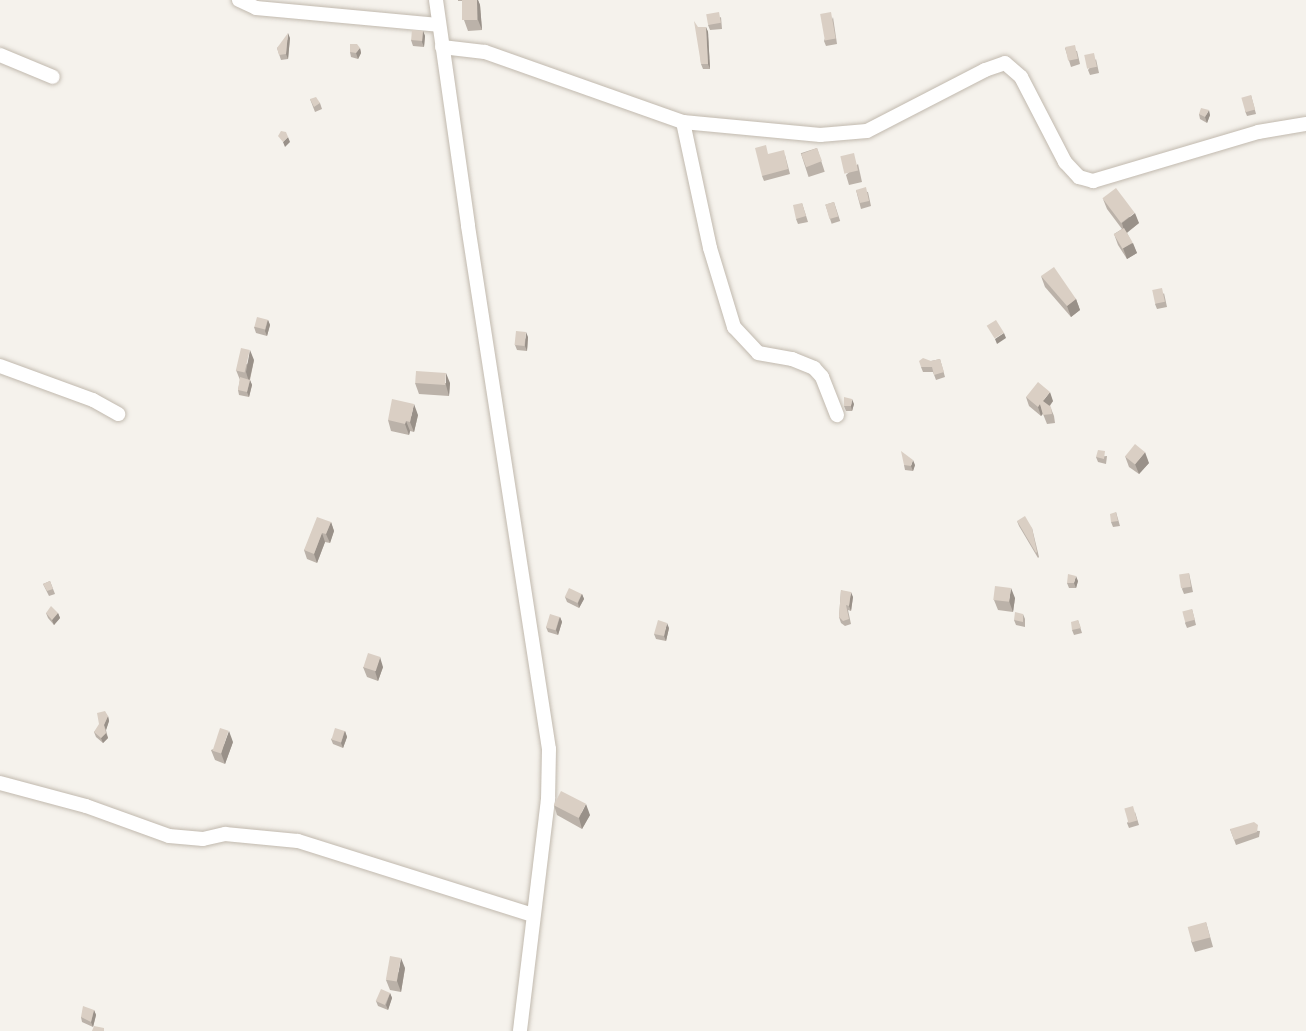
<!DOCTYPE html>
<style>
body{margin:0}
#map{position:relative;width:1306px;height:1031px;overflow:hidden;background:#f5f2ec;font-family:Commissioner,sans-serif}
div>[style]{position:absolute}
.roads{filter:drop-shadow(0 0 2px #c1b9ae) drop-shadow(0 0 2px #c1b9ae)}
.street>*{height:14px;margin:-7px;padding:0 7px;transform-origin:7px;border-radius:7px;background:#fff}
.wall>*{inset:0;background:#bbb2a9;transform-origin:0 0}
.shaded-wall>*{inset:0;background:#999189}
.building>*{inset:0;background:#dacfc4;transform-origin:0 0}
span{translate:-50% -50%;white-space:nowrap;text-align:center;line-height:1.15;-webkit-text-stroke:5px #fff;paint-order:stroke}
</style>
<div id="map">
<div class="roads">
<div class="street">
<div style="left:239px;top:0;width:19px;rotate:25deg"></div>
<div style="left:256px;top:8px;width:183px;rotate:5.3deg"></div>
<div style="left:436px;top:0;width:228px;rotate:81.9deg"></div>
<div style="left:468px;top:226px;width:529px;rotate:81.2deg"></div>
<div style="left:549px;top:749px;width:50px;rotate:91.1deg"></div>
<div style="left:548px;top:799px;width:234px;rotate:96.9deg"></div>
<div style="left:442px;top:47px;width:43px;rotate:6.6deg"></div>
<div style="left:485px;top:52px;width:210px;rotate:19.5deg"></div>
<div style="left:683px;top:122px;width:138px;rotate:5.4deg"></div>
<div style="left:820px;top:135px;width:47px;rotate:-4.9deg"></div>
<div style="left:867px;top:131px;width:133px;rotate:-27.3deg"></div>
<div style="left:985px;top:70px;width:21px;rotate:-19deg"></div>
<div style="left:1005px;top:63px;width:21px;rotate:41deg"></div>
<div style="left:1021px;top:77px;width:96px;rotate:62.6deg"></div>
<div style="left:1065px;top:162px;width:21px;rotate:47deg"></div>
<div style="left:1079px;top:177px;width:15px;rotate:16deg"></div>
<div style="left:1093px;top:181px;width:172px;rotate:-16.5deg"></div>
<div style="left:1258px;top:132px;width:49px;rotate:-9.5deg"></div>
<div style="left:0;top:55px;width:57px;rotate:22.5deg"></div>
<div style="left:683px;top:122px;width:129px;rotate:77.9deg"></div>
<div style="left:710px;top:248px;width:83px;rotate:73.1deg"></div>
<div style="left:734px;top:327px;width:35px;rotate:47deg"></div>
<div style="left:758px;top:353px;width:35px;rotate:10deg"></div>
<div style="left:792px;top:359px;width:24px;rotate:22deg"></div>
<div style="left:814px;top:368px;width:12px;rotate:48deg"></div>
<div style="left:822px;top:377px;width:41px;rotate:68.5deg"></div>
<div style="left:0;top:366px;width:99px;rotate:20.1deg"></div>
<div style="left:93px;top:400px;width:29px;rotate:29deg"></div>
<div style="left:0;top:783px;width:89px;rotate:15deg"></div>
<div style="left:86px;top:806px;width:88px;rotate:19.9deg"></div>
<div style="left:169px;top:836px;width:34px;rotate:5deg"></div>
<div style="left:203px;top:839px;width:23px;rotate:-13deg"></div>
<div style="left:225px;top:834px;width:73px;rotate:5.5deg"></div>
<div style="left:298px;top:841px;width:245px;rotate:17.5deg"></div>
</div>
</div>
<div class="wall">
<div style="clip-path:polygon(458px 0,478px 0,480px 5px,482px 30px,468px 31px,464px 20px,463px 1px,458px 1px)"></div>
<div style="clip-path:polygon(721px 17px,722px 29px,710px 30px,708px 25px)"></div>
<div style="clip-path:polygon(833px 17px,837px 44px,826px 46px,824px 41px)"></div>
<div style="clip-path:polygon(698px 27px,706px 27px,708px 32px,710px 69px,703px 69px,701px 64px)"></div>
<div style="clip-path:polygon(423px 31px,425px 36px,424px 47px,413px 46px,411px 40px)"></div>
<div style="clip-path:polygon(290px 38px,288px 59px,281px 60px,277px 48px)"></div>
<div style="clip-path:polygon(360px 48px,361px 53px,358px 59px,351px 57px,350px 52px)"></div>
<div style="clip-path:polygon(1065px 48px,1077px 51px,1080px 64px,1071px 67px)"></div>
<div style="clip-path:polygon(1096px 59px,1099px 73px,1090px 75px,1088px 70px)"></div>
<div style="clip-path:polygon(1251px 95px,1256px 114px,1247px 116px,1245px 111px)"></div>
<div style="clip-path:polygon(310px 99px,320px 103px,322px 109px,315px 112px)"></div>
<div style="clip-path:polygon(1199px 114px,1210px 115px,1207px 123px,1200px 119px)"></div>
<div style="left:817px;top:148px;width:25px;height:17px;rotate:72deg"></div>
<div style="clip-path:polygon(769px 154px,785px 155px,790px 174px,764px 181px,762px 176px)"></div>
<div style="clip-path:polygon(858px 164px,862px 182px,849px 185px,846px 175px)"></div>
<div style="clip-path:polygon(856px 190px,868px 192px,871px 206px,861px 209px)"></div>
<div style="clip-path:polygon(1103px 199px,1139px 223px,1127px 233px,1137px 253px,1127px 259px,1118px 245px,1114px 234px,1122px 229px,1107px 209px)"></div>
<div style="left:834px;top:202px;width:20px;height:9px;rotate:72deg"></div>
<div style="clip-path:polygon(802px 203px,808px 222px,798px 224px,796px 219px)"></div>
<div style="clip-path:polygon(1041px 276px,1076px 299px,1080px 310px,1071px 317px,1045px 287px)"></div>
<div style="clip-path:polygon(1164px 293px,1167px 307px,1157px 309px,1155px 304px)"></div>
<div style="clip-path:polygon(268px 320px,270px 325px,267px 336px,256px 333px,254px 327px)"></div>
<div style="clip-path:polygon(528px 337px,527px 351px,517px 350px,515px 345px)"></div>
<div style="clip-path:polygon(940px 359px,945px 377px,936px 380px,933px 372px,923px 372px,921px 367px,931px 361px)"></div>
<div style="clip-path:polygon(254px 360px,250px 380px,252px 385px,249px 397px,239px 395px,238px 390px,240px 380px,236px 370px)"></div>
<div style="clip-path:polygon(415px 383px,450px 383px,449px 396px,419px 394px)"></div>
<div style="clip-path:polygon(1026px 397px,1053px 401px,1050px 406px,1054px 416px,1055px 423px,1047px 424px,1043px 414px,1041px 416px,1029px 406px)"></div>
<div style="clip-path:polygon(854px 404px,852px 411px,846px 411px,844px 406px)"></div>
<div style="clip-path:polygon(418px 415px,414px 432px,410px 431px,409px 435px,391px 431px,388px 420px)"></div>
<div style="clip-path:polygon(1107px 456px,1106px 464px,1098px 462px,1096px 457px)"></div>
<div style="clip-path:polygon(1125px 456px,1149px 463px,1139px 474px,1129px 467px)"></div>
<div style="clip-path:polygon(904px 465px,915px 465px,913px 471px,905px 470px)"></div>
<div style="clip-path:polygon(1116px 512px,1120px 526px,1113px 527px,1111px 522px)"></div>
<div style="clip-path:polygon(1017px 521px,1032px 528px,1039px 557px,1038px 558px,1019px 526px)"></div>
<div style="clip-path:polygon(331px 522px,334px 531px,330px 543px,325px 542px,317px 563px,307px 559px,304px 550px)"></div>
<div style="clip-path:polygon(1189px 573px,1193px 592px,1184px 594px,1182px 589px)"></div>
<div style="clip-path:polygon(50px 581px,55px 594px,49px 596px,43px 584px)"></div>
<div style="clip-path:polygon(1078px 581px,1076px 588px,1069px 588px,1067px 583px)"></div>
<div style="clip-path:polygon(841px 590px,853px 597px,851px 611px,848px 610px,851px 624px,845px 626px,841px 623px,839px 617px)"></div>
<div style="clip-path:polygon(582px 594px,584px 599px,579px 608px,567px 602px,565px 597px)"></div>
<div style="clip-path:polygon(1015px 598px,1013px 612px,998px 610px,994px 600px)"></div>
<div style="clip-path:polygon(1192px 609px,1196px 625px,1187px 628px,1185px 623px)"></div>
<div style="clip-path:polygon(46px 613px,58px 613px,60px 618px,54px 625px,48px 618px)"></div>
<div style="clip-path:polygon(1023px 614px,1025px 619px,1025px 627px,1016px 625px,1014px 620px)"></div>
<div style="clip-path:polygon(560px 617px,562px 622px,558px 635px,548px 632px,546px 627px)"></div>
<div style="clip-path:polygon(1078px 620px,1082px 633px,1074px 635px,1072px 630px)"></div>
<div style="clip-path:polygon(669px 628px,666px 641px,656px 639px,654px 634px)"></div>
<div style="clip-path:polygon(363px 667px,383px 667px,378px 681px,367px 677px)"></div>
<div style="clip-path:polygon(108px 716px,109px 721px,106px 730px,108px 738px,103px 743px,96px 737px,94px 732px)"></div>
<div style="clip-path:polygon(345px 731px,347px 737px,343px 748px,333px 744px,331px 739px)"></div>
<div style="clip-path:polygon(233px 742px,225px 764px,215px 760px,211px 750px)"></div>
<div style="clip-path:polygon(554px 805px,590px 815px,582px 829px,557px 815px)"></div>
<div style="clip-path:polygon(1135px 812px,1139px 825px,1129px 828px,1127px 823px)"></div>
<div style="clip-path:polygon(1230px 829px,1260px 831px,1259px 837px,1236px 845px)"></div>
<div style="clip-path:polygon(1206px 922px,1213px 947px,1195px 952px,1191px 941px)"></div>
<div style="clip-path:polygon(405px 968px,401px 992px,390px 990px,386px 980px)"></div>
<div style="clip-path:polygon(390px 993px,392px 998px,388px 1010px,378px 1006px,376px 1001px)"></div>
<div style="clip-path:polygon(94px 1010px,96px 1015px,93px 1027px,82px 1022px,81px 1017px)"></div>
</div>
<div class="shaded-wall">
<div style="clip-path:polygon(477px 0,478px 0,480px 5px,482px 30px,478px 20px)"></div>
<div style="clip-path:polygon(706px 27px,708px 32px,710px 69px,708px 64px)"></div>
<div style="clip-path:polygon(423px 31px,425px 36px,424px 47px,422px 42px)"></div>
<div style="clip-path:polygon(288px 33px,290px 38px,288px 59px,286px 54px)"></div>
<div style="clip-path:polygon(360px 48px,361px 53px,358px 59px,356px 53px)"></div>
<div style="clip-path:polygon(1209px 110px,1210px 115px,1207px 123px,1205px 117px)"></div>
<div style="clip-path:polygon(288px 137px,290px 142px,285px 147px,283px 142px)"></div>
<div style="clip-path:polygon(1135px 213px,1139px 223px,1125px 234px,1122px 223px)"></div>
<div style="clip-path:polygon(1133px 243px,1137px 253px,1127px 259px,1123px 248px)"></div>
<div style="clip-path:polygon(1076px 299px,1080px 310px,1071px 317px,1067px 306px)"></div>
<div style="clip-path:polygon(268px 320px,270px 325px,267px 336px,265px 331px)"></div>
<div style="clip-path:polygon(526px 332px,528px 337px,527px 351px,525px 346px)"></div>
<div style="clip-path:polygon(1004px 333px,1006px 338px,997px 344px,995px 339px)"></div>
<div style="clip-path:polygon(250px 350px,254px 360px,249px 382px,246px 372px)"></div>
<div style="clip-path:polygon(446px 373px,450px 383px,449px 396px,446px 385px)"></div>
<div style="clip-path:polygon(250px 380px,252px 385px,249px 397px,247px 392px)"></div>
<div style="clip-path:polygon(1050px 392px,1053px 401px,1046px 410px,1043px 401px)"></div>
<div style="clip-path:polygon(852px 399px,854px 404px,852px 411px,851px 406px)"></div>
<div style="clip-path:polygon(414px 404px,418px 415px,414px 432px,410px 422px)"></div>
<div style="clip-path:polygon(1040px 404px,1043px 413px,1041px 416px,1038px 407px)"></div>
<div style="clip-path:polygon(406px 421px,410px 431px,409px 435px,405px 424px)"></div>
<div style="clip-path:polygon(1145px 452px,1149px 463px,1139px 474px,1135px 464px)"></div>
<div style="clip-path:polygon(913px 460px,915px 465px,913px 471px,911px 466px)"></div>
<div style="clip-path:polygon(331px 522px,334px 531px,330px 543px,326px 534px)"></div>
<div style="clip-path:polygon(322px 533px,325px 542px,317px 563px,314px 554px)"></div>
<div style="clip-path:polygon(1076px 576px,1078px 581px,1076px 588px,1074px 583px)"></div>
<div style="clip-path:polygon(1011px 588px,1015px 598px,1013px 612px,1009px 601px)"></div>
<div style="clip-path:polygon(851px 592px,853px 597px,851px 611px,849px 606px)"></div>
<div style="clip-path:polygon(582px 594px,584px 599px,579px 608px,578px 603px)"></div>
<div style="clip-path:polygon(58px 613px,60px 618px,54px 625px,52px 620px)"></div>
<div style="clip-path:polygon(560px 617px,562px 622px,558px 635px,556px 630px)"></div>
<div style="clip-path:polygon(667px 623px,669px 628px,666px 641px,664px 636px)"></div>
<div style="clip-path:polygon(380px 657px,383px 667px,378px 681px,375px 671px)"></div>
<div style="clip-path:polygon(108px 716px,109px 721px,106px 730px,104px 725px)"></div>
<div style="clip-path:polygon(229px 731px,233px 742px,225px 764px,221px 753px)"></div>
<div style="clip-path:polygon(345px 731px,347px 737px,343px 748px,341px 743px)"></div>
<div style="clip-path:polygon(106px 733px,108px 738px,103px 743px,101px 738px)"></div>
<div style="clip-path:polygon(586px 804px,590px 815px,582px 829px,579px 818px)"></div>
<div style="clip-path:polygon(401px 958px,405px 968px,401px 992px,397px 981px)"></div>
<div style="clip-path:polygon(390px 993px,392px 998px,388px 1010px,386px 1005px)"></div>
<div style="clip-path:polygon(94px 1010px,96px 1015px,93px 1027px,91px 1022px)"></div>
</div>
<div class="building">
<div style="left:462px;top:0;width:15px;height:20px"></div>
<div style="left:719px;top:12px;width:11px;height:13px;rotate:80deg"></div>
<div style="left:831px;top:12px;width:27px;height:11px;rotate:80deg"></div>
<div style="clip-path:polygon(694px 21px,698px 27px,706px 27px,708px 64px,701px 64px)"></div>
<div style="left:412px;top:30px;width:11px;height:10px;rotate:5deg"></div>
<div style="clip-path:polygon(288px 33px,286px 54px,279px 55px,277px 48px)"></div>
<div style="clip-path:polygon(350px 44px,357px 44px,360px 48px,356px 53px,350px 52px)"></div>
<div style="left:1075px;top:45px;width:14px;height:10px;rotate:78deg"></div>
<div style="left:1094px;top:53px;width:14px;height:10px;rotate:78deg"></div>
<div style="left:1251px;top:95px;width:15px;height:10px;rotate:74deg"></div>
<div style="clip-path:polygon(316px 97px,320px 103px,314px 107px,310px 99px)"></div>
<div style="clip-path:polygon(1201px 108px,1209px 110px,1205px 117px,1199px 114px)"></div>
<div style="clip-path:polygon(281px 131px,286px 132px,288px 137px,283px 142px,278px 136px)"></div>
<div style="clip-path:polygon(766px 145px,768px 154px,784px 150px,788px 169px,762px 176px,755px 148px)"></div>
<div style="left:817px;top:148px;width:14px;height:17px;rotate:69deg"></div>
<div style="left:854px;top:153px;width:18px;height:14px;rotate:77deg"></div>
<div style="clip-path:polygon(866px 187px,869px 201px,860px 203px,856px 190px)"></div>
<div style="left:1116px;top:188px;width:31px;height:17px;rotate:53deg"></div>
<div style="left:834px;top:202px;width:15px;height:9px;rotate:74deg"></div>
<div style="clip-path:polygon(802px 203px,806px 216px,796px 219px,793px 205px)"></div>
<div style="left:1124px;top:228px;width:17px;height:12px;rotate:59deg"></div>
<div style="clip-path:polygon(1054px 267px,1076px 299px,1067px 306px,1041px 276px)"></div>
<div style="left:1162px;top:288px;width:14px;height:10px;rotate:78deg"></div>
<div style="left:257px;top:317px;width:11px;height:10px;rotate:15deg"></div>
<div style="left:996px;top:320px;width:15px;height:11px;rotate:58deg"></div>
<div style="left:516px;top:331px;width:10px;height:14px;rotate:6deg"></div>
<div style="left:241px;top:348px;width:9px;height:23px;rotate:13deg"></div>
<div style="clip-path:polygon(923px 358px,931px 361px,940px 359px,944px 372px,934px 375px,932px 367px,921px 367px,919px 361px)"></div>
<div style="left:416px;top:371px;width:30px;height:12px;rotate:4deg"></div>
<div style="clip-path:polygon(240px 377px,250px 380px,247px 392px,238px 390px)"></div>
<div style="clip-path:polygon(1038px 382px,1050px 392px,1043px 401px,1051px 407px,1052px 414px,1043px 415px,1040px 404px,1038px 407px,1026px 397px)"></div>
<div style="clip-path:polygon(844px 397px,852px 399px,851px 406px,844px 406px)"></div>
<div style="clip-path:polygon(392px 399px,414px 404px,410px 422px,406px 421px,405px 424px,388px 420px)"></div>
<div style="left:1135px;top:444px;width:13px;height:16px;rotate:39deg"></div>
<div style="clip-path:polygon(1098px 450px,1105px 451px,1104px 459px,1096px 457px)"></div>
<div style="clip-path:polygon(901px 451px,913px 460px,911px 466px,904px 465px)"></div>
<div style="clip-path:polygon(1116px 512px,1118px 521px,1111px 522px,1110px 514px)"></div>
<div style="clip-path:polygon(1025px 516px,1032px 528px,1037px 552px,1036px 553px,1017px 521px)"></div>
<div style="clip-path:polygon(317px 517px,331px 522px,326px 534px,322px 533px,314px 554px,304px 550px)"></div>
<div style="left:1189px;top:573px;width:14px;height:10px;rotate:82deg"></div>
<div style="clip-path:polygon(1068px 574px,1076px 576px,1074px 583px,1067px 583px)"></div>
<div style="clip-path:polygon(50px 581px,53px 589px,47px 591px,43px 584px)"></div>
<div style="left:995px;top:586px;width:16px;height:14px;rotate:7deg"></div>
<div style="left:569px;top:588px;width:14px;height:10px;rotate:25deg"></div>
<div style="clip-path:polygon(841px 590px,851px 592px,849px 606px,846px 605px,849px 619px,843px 621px,839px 617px)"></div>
<div style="clip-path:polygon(51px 606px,58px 613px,52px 620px,46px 613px)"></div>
<div style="left:1192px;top:609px;width:11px;height:10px;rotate:75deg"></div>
<div style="clip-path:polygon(1015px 612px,1023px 614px,1023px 622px,1014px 620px)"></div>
<div style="left:550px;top:614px;width:10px;height:14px;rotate:17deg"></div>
<div style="clip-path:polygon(658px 620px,667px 623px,664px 636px,654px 634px)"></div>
<div style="clip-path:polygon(1078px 620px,1081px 628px,1072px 630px,1071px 622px)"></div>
<div style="left:368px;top:653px;width:13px;height:15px;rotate:18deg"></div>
<div style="clip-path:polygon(105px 711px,108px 716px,104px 725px,106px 733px,101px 738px,94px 732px,99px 724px,97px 713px)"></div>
<div style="left:220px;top:728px;width:9px;height:24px;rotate:18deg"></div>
<div style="left:335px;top:728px;width:10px;height:12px;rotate:17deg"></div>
<div style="left:561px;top:791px;width:28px;height:16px;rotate:27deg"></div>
<div style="left:1133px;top:806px;width:15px;height:9px;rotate:74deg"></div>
<div style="clip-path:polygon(1254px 822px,1258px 825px,1257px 832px,1234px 840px,1230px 829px)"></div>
<div style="left:1206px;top:922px;width:16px;height:19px;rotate:75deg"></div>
<div style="left:390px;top:956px;width:11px;height:24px;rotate:10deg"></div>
<div style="left:381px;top:989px;width:10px;height:13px;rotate:24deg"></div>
<div style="clip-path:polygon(83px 1006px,94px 1010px,91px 1022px,81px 1017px)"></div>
<div style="clip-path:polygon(94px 1026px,104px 1028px,104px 1031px,92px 1031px)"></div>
</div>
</div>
